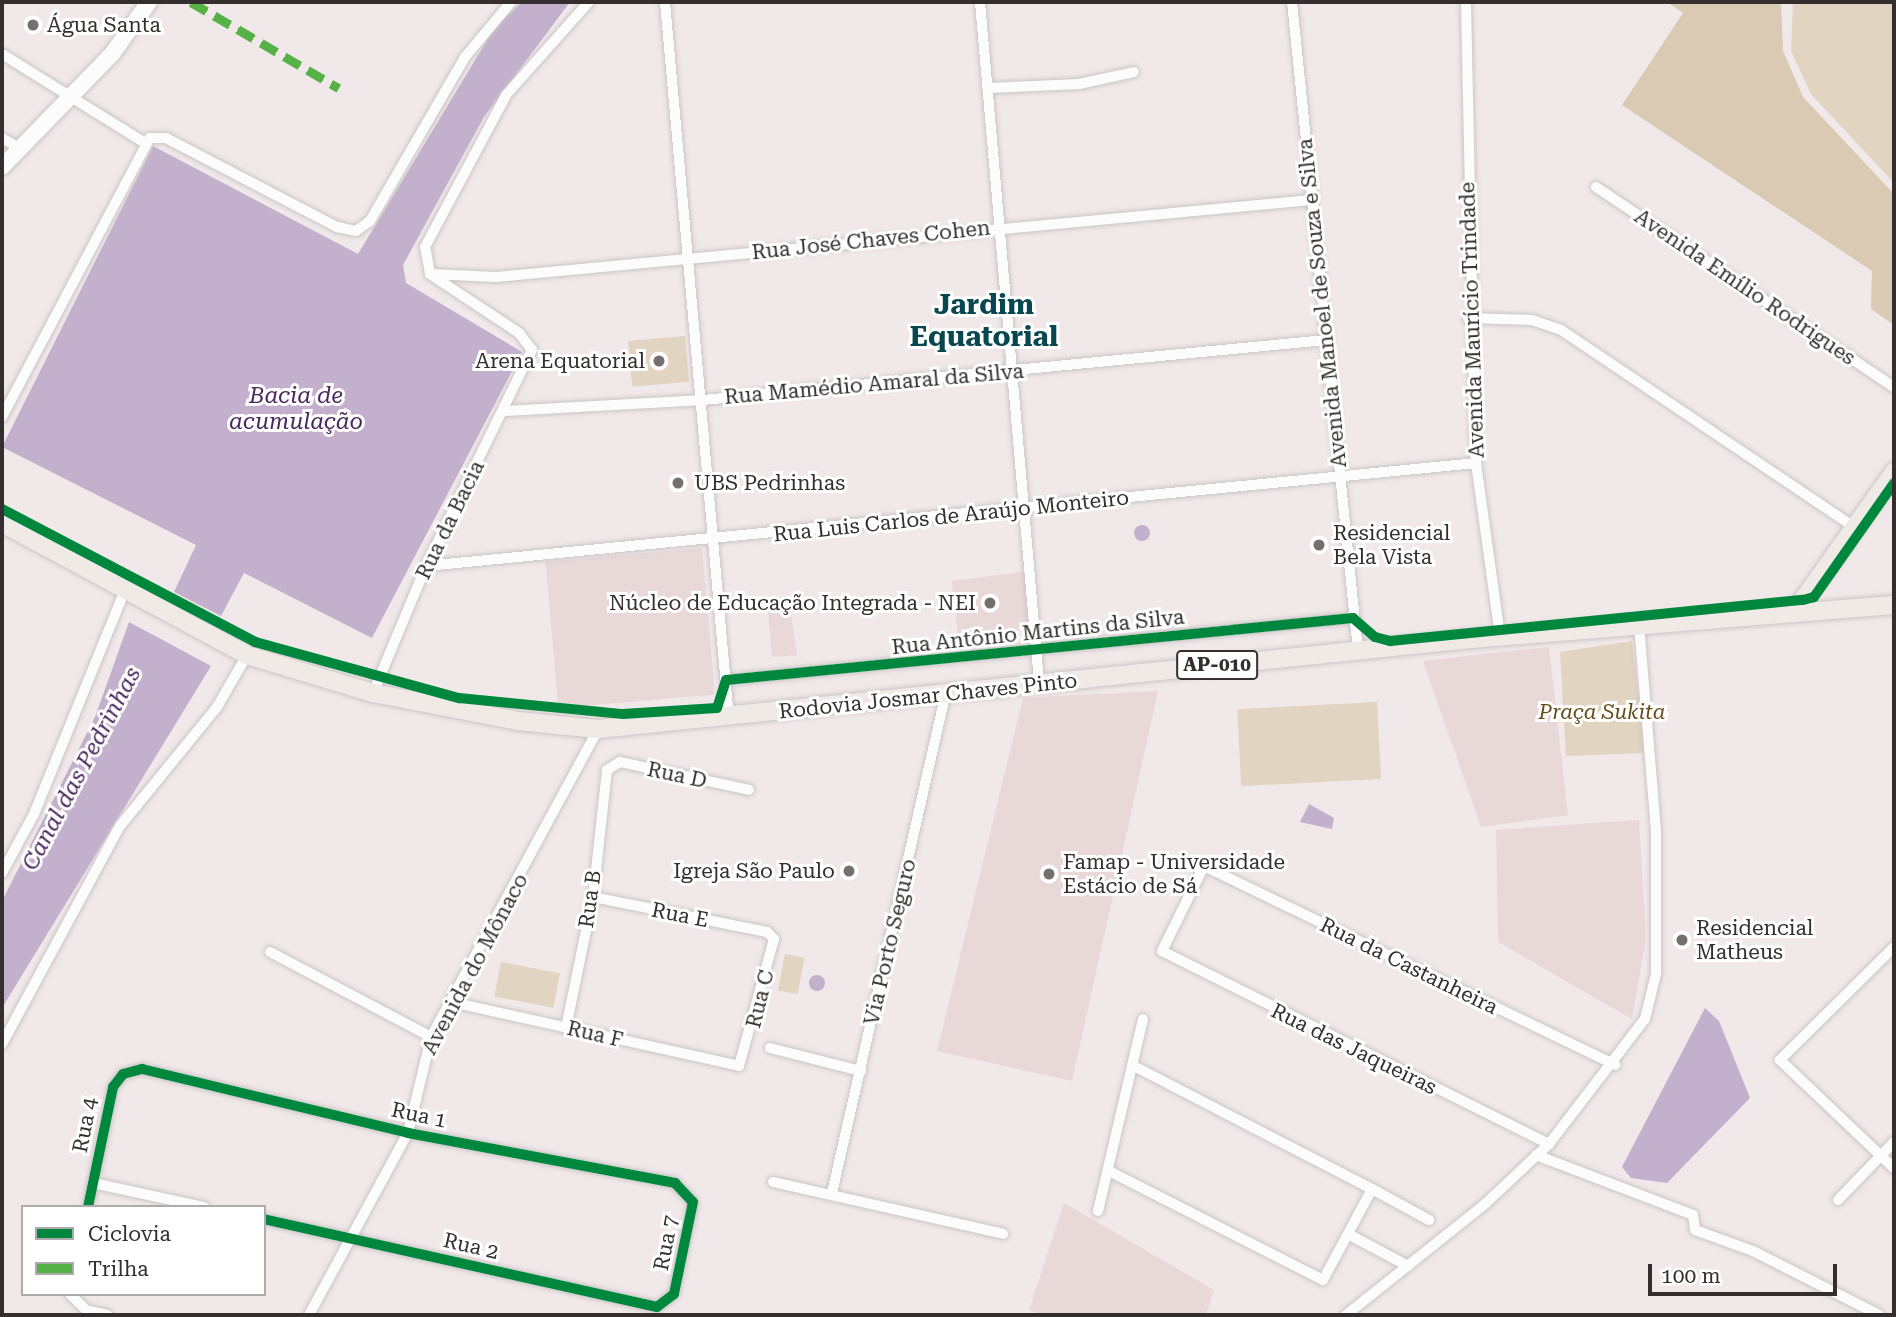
<!DOCTYPE html>
<meta charset="utf-8">
<style>
body{margin:0}
#map{position:relative;width:1896px;height:1317px;overflow:hidden;background:#f0e8e9;font-family:"Roboto Serif",serif}
div>[style]{position:absolute}
.built>*{inset:0;background:#e8d8d8;transform-origin:0 0}
.green>*{inset:0;background:#e1d4c1;transform-origin:0 0}
.forest>*{inset:0;background:#dacab3}
.water>*{inset:0;background:#c2b0cd}
.round{border-radius:50%}
.roads{filter:drop-shadow(0 0 2px #cbc5c6) drop-shadow(0 0 2px #cbc5c6)}
.minor>*{height:10px;margin:-5px;padding:0 5px;transform-origin:5px;border-radius:5px;background:#fdfcfc}
.secondary>*{height:16px;margin:-8px;padding:0 8px;transform-origin:8px;border-radius:8px;background:#fdfcfc}
.primary>*{height:18px;margin:-9px;padding:0 9px;transform-origin:9px;border-radius:9px;background:#f0eae7}
.quiet>*{height:9px;margin-top:-4.5px;transform-origin:0;background:repeating-linear-gradient(90deg,#56b246 0 18px,transparent 0 27px)}
.cycleway>*{height:10px;margin:-5px;padding:0 5px;transform-origin:5px;border-radius:5px;background:#00873e}
.dots>*{width:19px;height:19px;translate:-50% -50%;box-sizing:border-box;border:4px solid #fff;border-radius:50%}
span{translate:-50% -50%;white-space:nowrap;text-align:center;line-height:1.15;-webkit-text-stroke:6px #fff;paint-order:stroke}
.shield-label span{padding:2px 5px;background:#fff;border:2px solid;border-radius:5px;-webkit-text-stroke-width:0}
.shield-label{font-size:19px;color:#342e2e;font-weight:700}
.poi-label{font-size:21px;color:#342e2e}
.left{translate:0 -50%;text-align:left}
.right{translate:-100% -50%;text-align:right}
.street-label{font-size:21px;color:#342e2e}
.park-label{font-size:21px;color:#664e1a;font-style:italic}
.water-label{font-size:23px;color:#48295d;font-style:italic}
.district-label{font-size:28px;color:#074750;font-weight:700}
.frame{position:absolute;inset:0;border:4px solid #342e2e;pointer-events:none}
.legend{position:absolute;left:21px;top:1205px;width:245px;height:91px;box-sizing:border-box;background:#fff;border:2px solid #aeabab;margin:0;padding:9px 12px;list-style:none;font-size:21px;color:#342e2e}
.legend li{display:flex;align-items:center;gap:14px;height:35px}
.legend b{width:35px;border:2px solid #aeabab}
.scale{position:absolute;left:1648px;top:1264px;width:189px;height:32px;box-sizing:border-box;border:4px solid #342e2e;border-top:0;padding-left:9px;font-size:21px;line-height:24px;white-space:nowrap;color:#342e2e;-webkit-text-stroke:5px #fff;paint-order:stroke}
</style>
<div id="map">
<div class="built">
<div style="left:702px;top:548px;width:147px;height:157px;rotate:85deg"></div>
<div style="left:1024px;top:572px;width:57px;height:73px;rotate:83deg"></div>
<div style="clip-path:polygon(788px 597px,797px 655px,772px 657px,767px 599px)"></div>
<div style="clip-path:polygon(1549px 647px,1568px 815px,1481px 827px,1423px 661px)"></div>
<div style="clip-path:polygon(1158px 691px,1072px 1081px,937px 1051px,1023px 698px)"></div>
<div style="clip-path:polygon(1639px 820px,1646px 938px,1632px 1019px,1498px 942px,1496px 830px)"></div>
<div style="clip-path:polygon(1064px 1203px,1214px 1290px,1206px 1315px,1044px 1315px,1029px 1310px)"></div>
</div>
<div class="green">
<div style="clip-path:polygon(1793px 2px,1894px 2px,1894px 183px,1811px 94px,1791px 51px)"></div>
<div style="left:685px;top:336px;width:46px;height:57px;rotate:85deg"></div>
<div style="clip-path:polygon(1632px 641px,1645px 753px,1566px 756px,1560px 652px)"></div>
<div style="left:1377px;top:702px;width:77px;height:140px;rotate:87deg"></div>
<div style="left:785px;top:954px;width:20px;height:37px;rotate:11deg"></div>
<div style="left:501px;top:962px;width:60px;height:35px;rotate:11deg"></div>
</div>
<div class="forest">
<div style="clip-path:polygon(1667px 2px,1781px 2px,1783px 51px,1803px 97px,1894px 194px,1894px 325px,1871px 309px,1872px 271px,1622px 105px,1683px 13px)"></div>
</div>
<div class="water">
<div style="clip-path:polygon(522px 2px,570px 2px,484px 117px,403px 265px,406px 283px,522px 352px,372px 638px,244px 573px,221px 616px,174px 592px,196px 545px,2px 447px,153px 146px,358px 254px,495px 27px)"></div>
<div class="round" style="left:1134px;top:525px;width:16px;height:16px"></div>
<div style="clip-path:polygon(129px 622px,211px 666px,2px 1008px,2px 901px,95px 717px)"></div>
<div style="clip-path:polygon(1309px 804px,1334px 818px,1332px 829px,1300px 822px)"></div>
<div class="round" style="left:809px;top:975px;width:16px;height:16px"></div>
<div style="clip-path:polygon(1705px 1008px,1719px 1021px,1750px 1098px,1667px 1183px,1631px 1178px,1622px 1167px)"></div>
</div>
<div class="roads">
<div class="minor">
<div style="left:665px;top:2px;width:720px;rotate:84.9deg"></div>
<div style="left:980px;top:2px;width:683px;rotate:85.04deg"></div>
<div style="left:1292px;top:2px;width:652px;rotate:84.19deg"></div>
<div style="left:1466px;top:2px;width:461px;rotate:88.8deg"></div>
<div style="left:1476px;top:463px;width:176px;rotate:82.1deg"></div>
<div style="left:2px;top:54px;width:168px;rotate:31.9deg"></div>
<div style="left:989px;top:88px;width:90px;rotate:-2.5deg"></div>
<div style="left:1079px;top:84px;width:56px;rotate:-12.3deg"></div>
<div style="left:2px;top:138px;width:22px;rotate:30deg"></div>
<div style="left:1596px;top:187px;width:359px;rotate:33.9deg"></div>
<div style="left:430px;top:274px;width:66px;rotate:2.6deg"></div>
<div style="left:496px;top:277px;width:819px;rotate:-5.4deg"></div>
<div style="left:1468px;top:318px;width:64px;rotate:1.8deg"></div>
<div style="left:1532px;top:320px;width:31px;rotate:19deg"></div>
<div style="left:1561px;top:330px;width:355px;rotate:33.9deg"></div>
<div style="left:506px;top:411px;width:197px;rotate:-3.2deg"></div>
<div style="left:703px;top:400px;width:626px;rotate:-5.5deg"></div>
<div style="left:2px;top:417px;width:316px;rotate:-62.1deg"></div>
<div style="left:150px;top:138px;width:16px"></div>
<div style="left:166px;top:138px;width:193px;rotate:27.5deg"></div>
<div style="left:337px;top:227px;width:19px;rotate:12deg"></div>
<div style="left:356px;top:231px;width:17px;rotate:-36deg"></div>
<div style="left:370px;top:221px;width:190px;rotate:-59.9deg"></div>
<div style="left:465px;top:57px;width:72px;rotate:-50.1deg"></div>
<div style="left:426px;top:566px;width:1055px;rotate:-5.6deg"></div>
<div style="left:726px;top:680px;width:630px;rotate:-5.65deg"></div>
<div style="left:373px;top:693px;width:138px;rotate:-67.3deg"></div>
<div style="left:426px;top:566px;width:241px;rotate:-63.9deg"></div>
<div style="left:532px;top:350px;width:21px;rotate:-127deg"></div>
<div style="left:519px;top:333px;width:107px;rotate:-146.5deg"></div>
<div style="left:430px;top:274px;width:27px;rotate:-100deg"></div>
<div style="left:425px;top:247px;width:172px;rotate:-61.9deg"></div>
<div style="left:506px;top:95px;width:125px;rotate:-48.3deg"></div>
<div style="left:2px;top:873px;width:67px;rotate:-61.5deg"></div>
<div style="left:34px;top:814px;width:242px;rotate:-67.9deg"></div>
<div style="left:1894px;top:947px;width:161px;rotate:135.3deg"></div>
<div style="left:1780px;top:1060px;width:157px;rotate:43.5deg"></div>
<div style="left:270px;top:952px;width:182px;rotate:27.8deg"></div>
<div style="left:451px;top:1002px;width:295px;rotate:12.5deg"></div>
<div style="left:739px;top:1066px;width:132px;rotate:-74.6deg"></div>
<div style="left:774px;top:939px;width:10px;rotate:-135deg"></div>
<div style="left:767px;top:932px;width:177px;rotate:-168.6deg"></div>
<div style="left:566px;top:1028px;width:134px;rotate:-78.4deg"></div>
<div style="left:593px;top:897px;width:128px;rotate:-83.7deg"></div>
<div style="left:607px;top:770px;width:15px;rotate:-32deg"></div>
<div style="left:620px;top:762px;width:132px;rotate:12.2deg"></div>
<div style="left:2px;top:1044px;width:248px;rotate:-61.6deg"></div>
<div style="left:120px;top:826px;width:154px;rotate:-50.8deg"></div>
<div style="left:217px;top:707px;width:60px;rotate:-60deg"></div>
<div style="left:770px;top:1048px;width:94px;rotate:14.2deg"></div>
<div style="left:1549px;top:1144px;width:432px;rotate:-153.5deg"></div>
<div style="left:1162px;top:951px;width:95px;rotate:-63.7deg"></div>
<div style="left:1204px;top:866px;width:457px;rotate:25.8deg"></div>
<div style="left:1536px;top:1155px;width:168px;rotate:20.9deg"></div>
<div style="left:1693px;top:1215px;width:15px;rotate:82deg"></div>
<div style="left:1695px;top:1230px;width:62px;rotate:19.9deg"></div>
<div style="left:1753px;top:1251px;width:141px;rotate:26.9deg"></div>
<div style="left:1109px;top:1171px;width:240px;rotate:27deg"></div>
<div style="left:1323px;top:1280px;width:103px;rotate:-61.7deg"></div>
<div style="left:1372px;top:1189px;width:270px;rotate:-152.7deg"></div>
<div style="left:773px;top:1182px;width:236px;rotate:12.7deg"></div>
<div style="left:93px;top:1183px;width:114px;rotate:12.2deg"></div>
<div style="left:1372px;top:1189px;width:65px;rotate:28.5deg"></div>
<div style="left:832px;top:1193px;width:514px;rotate:-77.18deg"></div>
<div style="left:1838px;top:1200px;width:81px;rotate:-46deg"></div>
<div style="left:88px;top:1207px;width:123px;rotate:-78.2deg"></div>
<div style="left:113px;top:1087px;width:16px;rotate:-52deg"></div>
<div style="left:123px;top:1074px;width:20px;rotate:-15deg"></div>
<div style="left:142px;top:1069px;width:274px;rotate:13.5deg"></div>
<div style="left:408px;top:1133px;width:272px;rotate:10.6deg"></div>
<div style="left:675px;top:1183px;width:26px;rotate:47deg"></div>
<div style="left:693px;top:1202px;width:94px;rotate:101.7deg"></div>
<div style="left:674px;top:1294px;width:21px;rotate:143deg"></div>
<div style="left:657px;top:1307px;width:403px;rotate:-167.4deg"></div>
<div style="left:1098px;top:1211px;width:197px;rotate:-76.8deg"></div>
<div style="left:1348px;top:1234px;width:68px;rotate:28.1deg"></div>
<div style="left:70px;top:1294px;width:23px;rotate:45deg"></div>
<div style="left:86px;top:1310px;width:22px;rotate:13deg"></div>
<div style="left:309px;top:1315px;width:207px;rotate:-61.5deg"></div>
<div style="left:408px;top:1133px;width:99px;rotate:-76.5deg"></div>
<div style="left:431px;top:1037px;width:350px;rotate:-61.5deg"></div>
<div style="left:1346px;top:1315px;width:178px;rotate:-38.6deg"></div>
<div style="left:1485px;top:1204px;width:88px;rotate:-43.2deg"></div>
<div style="left:1549px;top:1144px;width:158px;rotate:-52.5deg"></div>
<div style="left:1645px;top:1019px;width:46px;rotate:-76.3deg"></div>
<div style="left:1656px;top:974px;width:143px;rotate:-90deg"></div>
<div style="left:1656px;top:831px;width:206px;rotate:-94.7deg"></div>
</div>
<div class="secondary">
<div style="left:2px;top:167px;width:158px;rotate:-45.8deg"></div>
<div style="left:112px;top:54px;width:64px;rotate:-54.6deg"></div>
</div>
<div class="primary">
<div style="left:2px;top:523px;width:278px;rotate:28.3deg"></div>
<div style="left:247px;top:655px;width:132px;rotate:16.8deg"></div>
<div style="left:373px;top:693px;width:148px;rotate:10.9deg"></div>
<div style="left:518px;top:721px;width:80px;rotate:5.7deg"></div>
<div style="left:598px;top:729px;width:877px;rotate:-5.89deg"></div>
<div style="left:1470px;top:639px;width:425px;rotate:-4.6deg"></div>
<div style="left:1795px;top:611px;width:171px;rotate:-54.5deg"></div>
</div>
</div>
<div class="quiet">
<div style="left:191px;top:2px;width:171px;rotate:30.2deg"></div>
</div>
<div class="cycleway">
<div style="left:2px;top:509px;width:286px;rotate:27.7deg"></div>
<div style="left:255px;top:642px;width:212px;rotate:15.4deg"></div>
<div style="left:459px;top:698px;width:165px;rotate:5.6deg"></div>
<div style="left:623px;top:714px;width:94px;rotate:-3.7deg"></div>
<div style="left:717px;top:708px;width:29px;rotate:-72deg"></div>
<div style="left:726px;top:680px;width:630px;rotate:-5.65deg"></div>
<div style="left:1353px;top:618px;width:29px;rotate:41deg"></div>
<div style="left:1375px;top:637px;width:16px;rotate:15deg"></div>
<div style="left:1390px;top:641px;width:415px;rotate:-5.7deg"></div>
<div style="left:1803px;top:600px;width:11px;rotate:-15deg"></div>
<div style="left:1814px;top:597px;width:139px;rotate:-54.9deg"></div>
<div style="left:88px;top:1207px;width:123px;rotate:-78.2deg"></div>
<div style="left:113px;top:1087px;width:16px;rotate:-52deg"></div>
<div style="left:123px;top:1074px;width:20px;rotate:-15deg"></div>
<div style="left:142px;top:1069px;width:274px;rotate:13.5deg"></div>
<div style="left:408px;top:1133px;width:272px;rotate:10.6deg"></div>
<div style="left:675px;top:1183px;width:26px;rotate:47deg"></div>
<div style="left:693px;top:1202px;width:94px;rotate:101.7deg"></div>
<div style="left:674px;top:1294px;width:21px;rotate:143deg"></div>
<div style="left:657px;top:1307px;width:403px;rotate:-167.4deg"></div>
</div>
<div class="dots">
<div style="left:33px;top:25px;background:#766f6f"></div>
<div style="left:659px;top:361px;background:#766f6f"></div>
<div style="left:678px;top:483px;background:#766f6f"></div>
<div style="left:1319px;top:545px;background:#766f6f"></div>
<div style="left:990px;top:603px;background:#766f6f"></div>
<div style="left:849px;top:871px;background:#766f6f"></div>
<div style="left:1049px;top:874px;background:#766f6f"></div>
<div style="left:1682px;top:940px;background:#766f6f"></div>
</div>
<div class="shield-label">
<span style="left:1217px;top:665px">AP-010</span>
</div>
<div class="poi-label">
<span class="left" style="left:47px;top:25px">Água Santa</span>
<span class="right" style="left:645px;top:361px">Arena Equatorial</span>
<span class="left" style="left:694px;top:483px">UBS Pedrinhas</span>
<span class="left" style="left:1333px;top:545px">Residencial<br>Bela Vista</span>
<span class="right" style="left:976px;top:603px">Núcleo de Educação Integrada - NEI</span>
<span class="left" style="left:1063px;top:874px">Famap - Universidade<br>Estácio de Sá</span>
<span class="right" style="left:835px;top:871px">Igreja São Paulo</span>
<span class="left" style="left:1696px;top:940px">Residencial<br>Matheus</span>
</div>
<div class="street-label">
<span style="left:871px;top:240px;rotate:-6deg">Rua José Chaves Cohen</span>
<span style="left:1745px;top:287px;rotate:34deg">Avenida Emílio Rodrigues</span>
<span style="left:1322px;top:303px;rotate:-96deg">Avenida Manoel de Souza e Silva</span>
<span style="left:1472px;top:320px;rotate:-92deg">Avenida Maurício Trindade</span>
<span style="left:874px;top:384px;rotate:-5deg">Rua Mamédio Amaral da Silva</span>
<span style="left:951px;top:516px;rotate:-6deg">Rua Luis Carlos de Araújo Monteiro</span>
<span style="left:450px;top:520px;rotate:-64deg">Rua da Bacia</span>
<span style="left:1038px;top:632px;rotate:-6deg">Rua Antônio Martins da Silva</span>
<span style="left:928px;top:696px;rotate:-6deg">Rodovia Josmar Chaves Pinto</span>
<span style="left:677px;top:775px;rotate:12deg">Rua D</span>
<span style="left:590px;top:899px;rotate:-82deg">Rua B</span>
<span style="left:680px;top:915px;rotate:11deg">Rua E</span>
<span style="left:890px;top:942px;rotate:-77deg">Via Porto Seguro</span>
<span style="left:475px;top:964px;rotate:-62deg">Avenida do Mônaco</span>
<span style="left:1409px;top:966px;rotate:26deg">Rua da Castanheira</span>
<span style="left:760px;top:999px;rotate:-76deg">Rua C</span>
<span style="left:595px;top:1034px;rotate:13deg">Rua F</span>
<span style="left:1354px;top:1049px;rotate:26deg">Rua das Jaqueiras</span>
<span style="left:419px;top:1115px;rotate:12deg">Rua 1</span>
<span style="left:85px;top:1125px;rotate:-79deg">Rua 4</span>
<span style="left:666px;top:1243px;rotate:-79deg">Rua 7</span>
<span style="left:471px;top:1246px;rotate:13deg">Rua 2</span>
</div>
<div class="park-label">
<span style="left:1602px;top:712px">Praça Sukita</span>
</div>
<div class="water-label">
<span style="left:296px;top:409px">Bacia de<br>acumulação</span>
<span style="left:82px;top:769px;rotate:-62deg">Canal das Pedrinhas</span>
</div>
<div class="district-label">
<span style="left:984px;top:321px">Jardim<br>Equatorial</span>
</div>
<div class="frame"></div>
<ul class="legend">
<li><b style="height:9px;background:#00873e"></b>Ciclovia</li>
<li><b style="height:9px;background:#56b246"></b>Trilha</li>
</ul>
<div class="scale">100 m</div>
</div>
